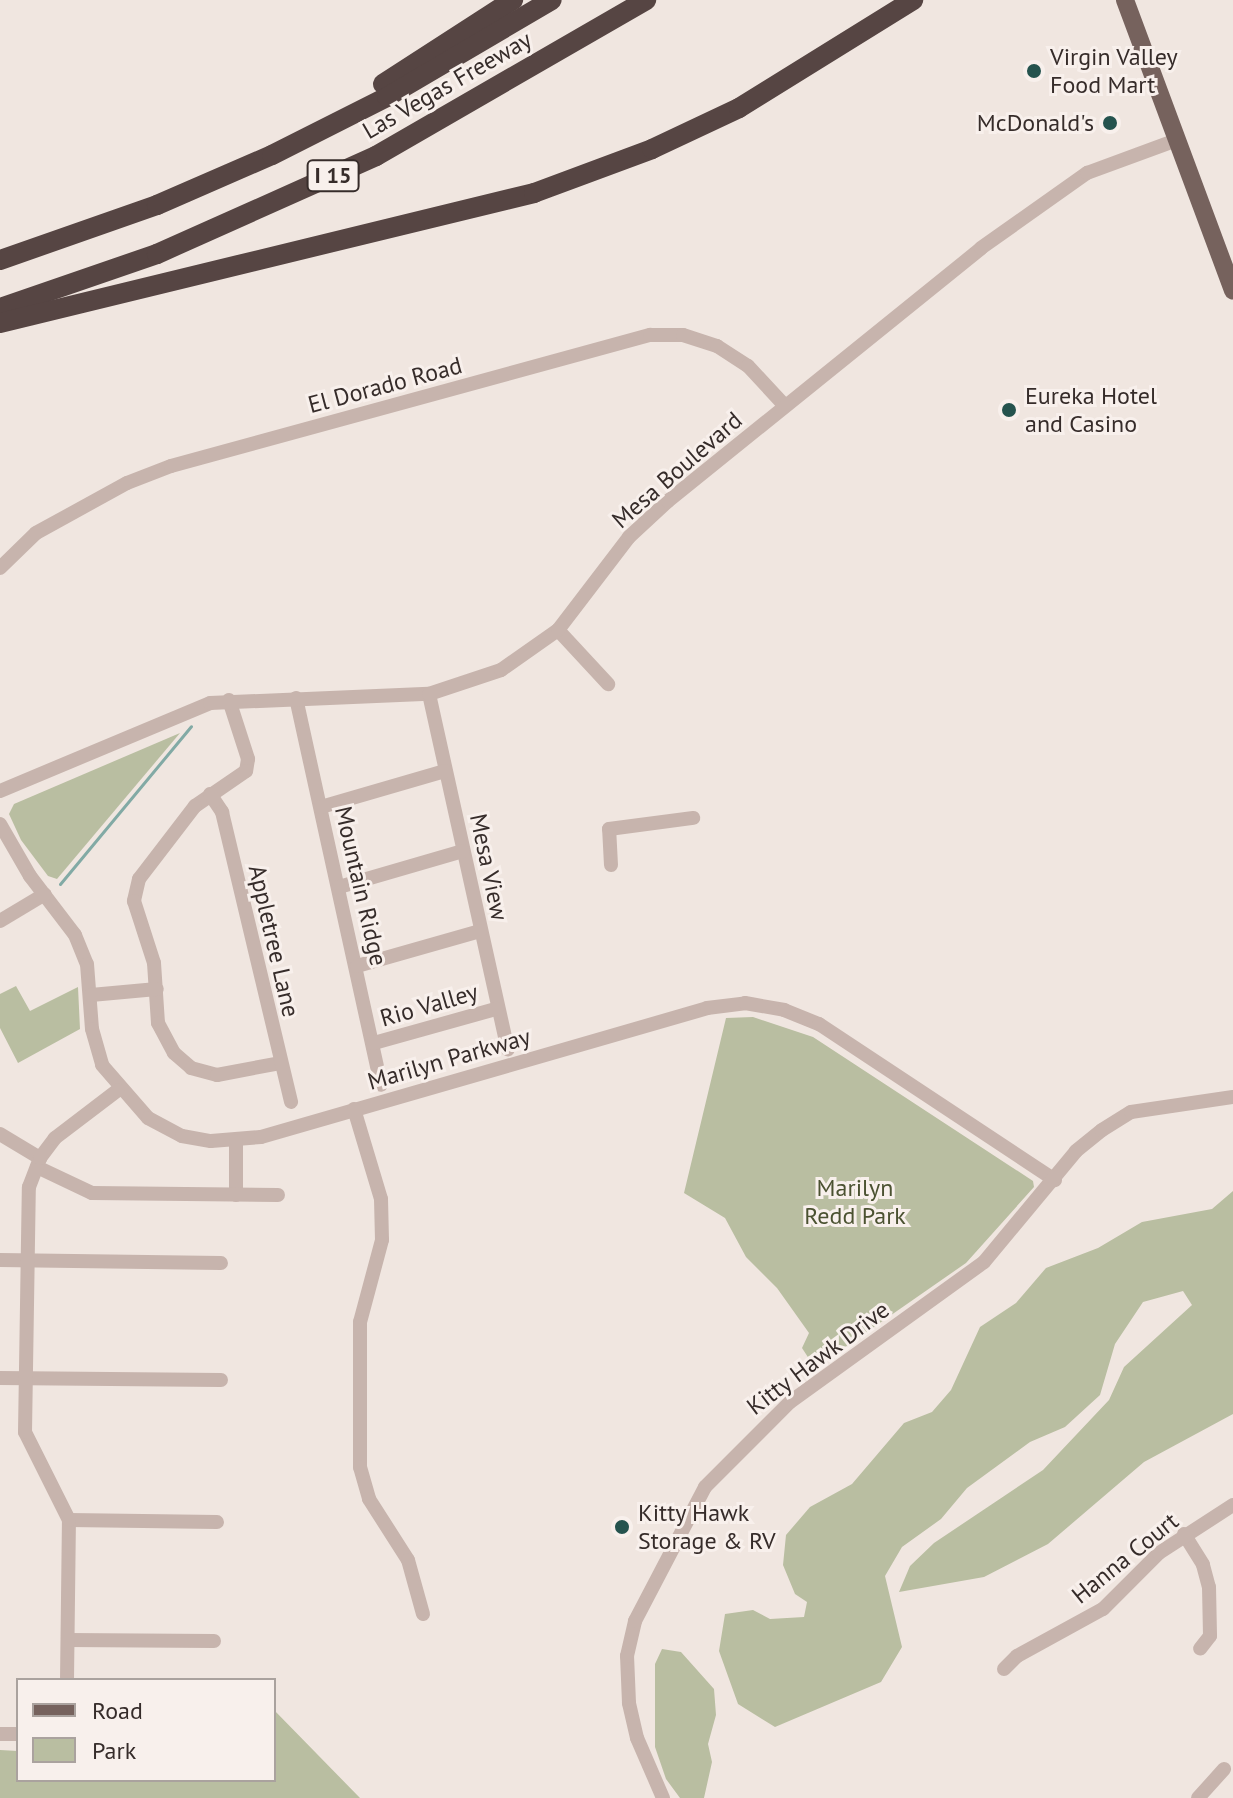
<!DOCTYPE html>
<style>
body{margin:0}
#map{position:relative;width:1233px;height:1798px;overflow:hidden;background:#f0e6e0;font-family:"PT Sans",sans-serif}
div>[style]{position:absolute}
.green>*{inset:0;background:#b9bea1}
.stream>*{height:3px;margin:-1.5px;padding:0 1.5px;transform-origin:1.5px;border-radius:1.5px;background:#82aaa5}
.minor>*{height:14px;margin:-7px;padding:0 7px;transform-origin:7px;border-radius:7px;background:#c7b4ad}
.major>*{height:18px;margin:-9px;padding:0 9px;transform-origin:9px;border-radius:9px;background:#76625d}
.highway>*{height:20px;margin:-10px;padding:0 10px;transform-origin:10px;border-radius:10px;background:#564543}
.dots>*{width:22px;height:22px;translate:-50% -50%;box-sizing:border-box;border:4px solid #f8f0ec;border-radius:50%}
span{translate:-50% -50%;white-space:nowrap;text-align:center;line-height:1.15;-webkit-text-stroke:6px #f8f0ec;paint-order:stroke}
.shield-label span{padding:2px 6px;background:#f8f0ec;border:2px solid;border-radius:6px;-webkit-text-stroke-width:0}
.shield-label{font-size:22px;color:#362c2a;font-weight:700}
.poi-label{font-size:24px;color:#362c2a}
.left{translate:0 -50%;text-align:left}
.right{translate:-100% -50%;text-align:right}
.street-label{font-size:24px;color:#362c2a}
.park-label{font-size:24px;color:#4b5231}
.legend{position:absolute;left:16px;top:1678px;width:260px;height:104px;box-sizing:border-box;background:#f8f0ec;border:2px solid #aaa29e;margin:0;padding:10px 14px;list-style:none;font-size:24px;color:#362c2a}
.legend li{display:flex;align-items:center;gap:16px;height:40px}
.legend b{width:40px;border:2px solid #aaa29e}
</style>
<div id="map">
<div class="green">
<div style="clip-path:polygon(180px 733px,57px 879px,48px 876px,21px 840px,9px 814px,14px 804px)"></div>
<div style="clip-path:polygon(16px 986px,30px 1011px,78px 987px,80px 1029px,18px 1063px,0 1028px,0 994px)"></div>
<div style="clip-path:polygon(753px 1017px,813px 1037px,1033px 1181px,1034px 1187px,966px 1263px,815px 1368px,802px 1348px,809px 1333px,777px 1288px,746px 1257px,725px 1218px,684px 1193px,726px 1018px)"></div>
<div style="clip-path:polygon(1233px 1191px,1233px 1414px,1144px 1462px,1048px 1544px,984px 1577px,899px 1592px,910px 1566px,934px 1543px,1043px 1470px,1109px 1400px,1124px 1367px,1192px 1305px,1183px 1291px,1143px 1302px,1115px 1344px,1100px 1395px,1065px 1427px,1030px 1442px,967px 1488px,941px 1519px,902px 1547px,885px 1576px,902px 1647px,881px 1682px,775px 1727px,738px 1704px,719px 1651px,725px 1614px,753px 1610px,770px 1619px,804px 1617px,807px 1602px,795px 1594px,783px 1565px,786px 1535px,810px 1507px,852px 1484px,904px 1423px,932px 1412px,951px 1390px,980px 1327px,1016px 1303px,1046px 1268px,1098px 1248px,1142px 1222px,1212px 1209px)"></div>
<div style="clip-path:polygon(662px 1649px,681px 1652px,714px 1689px,716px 1715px,708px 1744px,712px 1762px,704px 1798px,680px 1798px,666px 1779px,655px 1747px,655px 1664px)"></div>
<div style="clip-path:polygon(274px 1710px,360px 1798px,0 1798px,0 1750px,18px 1751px,18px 1780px,274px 1780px)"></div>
</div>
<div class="stream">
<div style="left:60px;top:884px;width:205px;rotate:-50.3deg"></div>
</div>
<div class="minor">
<div style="left:0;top:568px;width:50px;rotate:-44.2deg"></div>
<div style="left:36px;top:533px;width:104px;rotate:-28.8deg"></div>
<div style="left:127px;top:483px;width:47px;rotate:-21.1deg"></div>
<div style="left:171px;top:466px;width:497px;rotate:-15.3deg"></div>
<div style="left:650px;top:335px;width:33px"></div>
<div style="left:683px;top:335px;width:36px;rotate:18deg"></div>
<div style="left:717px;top:346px;width:37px;rotate:33deg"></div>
<div style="left:748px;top:366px;width:54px;rotate:47.2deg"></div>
<div style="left:558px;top:630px;width:74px;rotate:47.2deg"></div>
<div style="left:429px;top:694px;width:364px;rotate:77.5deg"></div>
<div style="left:296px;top:698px;width:396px;rotate:77.6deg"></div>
<div style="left:229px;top:700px;width:62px;rotate:72.1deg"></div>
<div style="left:248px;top:759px;width:12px;rotate:99deg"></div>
<div style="left:246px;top:771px;width:62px;rotate:145.5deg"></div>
<div style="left:195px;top:806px;width:92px;rotate:127.5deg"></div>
<div style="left:139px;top:879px;width:23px;rotate:103deg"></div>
<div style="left:134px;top:901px;width:65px;rotate:72.1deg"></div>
<div style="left:154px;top:963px;width:60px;rotate:86.2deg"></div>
<div style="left:158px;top:1023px;width:34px;rotate:62deg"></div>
<div style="left:174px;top:1053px;width:23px;rotate:41deg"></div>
<div style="left:191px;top:1068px;width:27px;rotate:15deg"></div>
<div style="left:217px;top:1075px;width:64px;rotate:-10.8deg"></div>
<div style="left:0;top:791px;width:228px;rotate:-22.7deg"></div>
<div style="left:210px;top:703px;width:219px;rotate:-2.4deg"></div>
<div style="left:429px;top:694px;width:76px;rotate:-18.4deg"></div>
<div style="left:501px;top:670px;width:70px;rotate:-35.1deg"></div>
<div style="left:558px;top:630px;width:117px;rotate:-52.6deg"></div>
<div style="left:629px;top:537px;width:53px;rotate:-42.7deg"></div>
<div style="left:668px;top:501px;width:402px;rotate:-38.9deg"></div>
<div style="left:981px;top:248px;width:130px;rotate:-35.3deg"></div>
<div style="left:1087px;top:173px;width:93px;rotate:-20.2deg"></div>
<div style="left:210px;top:794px;width:22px;rotate:56deg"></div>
<div style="left:222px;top:812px;width:298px;rotate:76.6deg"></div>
<div style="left:321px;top:807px;width:129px;rotate:-16.2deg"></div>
<div style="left:0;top:824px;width:60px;rotate:60deg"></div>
<div style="left:30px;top:876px;width:74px;rotate:52.7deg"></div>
<div style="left:75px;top:935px;width:31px;rotate:68deg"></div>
<div style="left:87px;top:964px;width:65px;rotate:85.6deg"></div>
<div style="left:92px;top:1029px;width:37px;rotate:74deg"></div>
<div style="left:102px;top:1065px;width:70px;rotate:49deg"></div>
<div style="left:148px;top:1118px;width:38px;rotate:28deg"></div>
<div style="left:182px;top:1136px;width:29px;rotate:10deg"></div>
<div style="left:211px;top:1141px;width:50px;rotate:-4.6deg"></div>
<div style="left:261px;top:1137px;width:464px;rotate:-16.1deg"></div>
<div style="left:707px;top:1008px;width:38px;rotate:-7deg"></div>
<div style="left:745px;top:1003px;width:40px;rotate:10deg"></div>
<div style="left:784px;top:1010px;width:38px;rotate:22deg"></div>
<div style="left:819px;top:1024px;width:283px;rotate:33.5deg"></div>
<div style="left:611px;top:865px;width:36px;rotate:-93deg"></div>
<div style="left:609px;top:829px;width:85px;rotate:-7.5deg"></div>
<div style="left:339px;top:887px;width:129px;rotate:-16.2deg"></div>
<div style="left:0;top:921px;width:52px;rotate:-31deg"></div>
<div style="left:357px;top:966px;width:128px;rotate:-15.9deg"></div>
<div style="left:91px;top:995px;width:66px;rotate:-5.2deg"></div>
<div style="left:374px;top:1043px;width:127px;rotate:-15.6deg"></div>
<div style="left:354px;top:1109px;width:94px;rotate:73.3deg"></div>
<div style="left:381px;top:1199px;width:41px;rotate:88.6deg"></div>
<div style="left:382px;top:1240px;width:85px;rotate:105deg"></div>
<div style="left:360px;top:1322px;width:145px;rotate:90deg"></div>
<div style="left:360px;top:1467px;width:33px;rotate:74deg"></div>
<div style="left:369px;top:1499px;width:72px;rotate:57.4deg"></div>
<div style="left:408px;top:1560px;width:56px;rotate:74.5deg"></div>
<div style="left:0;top:1134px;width:47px;rotate:31deg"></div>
<div style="left:236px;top:1141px;width:54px;rotate:90deg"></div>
<div style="left:37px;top:1167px;width:61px;rotate:25.3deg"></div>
<div style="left:92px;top:1193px;width:186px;rotate:0.6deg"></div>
<div style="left:0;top:1260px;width:221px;rotate:0.8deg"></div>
<div style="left:0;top:1378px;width:221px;rotate:0.5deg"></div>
<div style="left:69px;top:1520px;width:148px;rotate:0.8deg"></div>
<div style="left:1184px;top:1534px;width:36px;rotate:58deg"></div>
<div style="left:1203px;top:1565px;width:23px;rotate:75deg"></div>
<div style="left:1209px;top:1587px;width:49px;rotate:88.8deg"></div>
<div style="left:1210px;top:1636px;width:16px;rotate:128deg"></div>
<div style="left:68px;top:1640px;width:146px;rotate:0.4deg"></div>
<div style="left:1004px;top:1669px;width:18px;rotate:-45deg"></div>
<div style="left:1017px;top:1656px;width:98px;rotate:-28.7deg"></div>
<div style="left:1103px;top:1609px;width:79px;rotate:-45deg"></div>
<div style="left:1159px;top:1553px;width:88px;rotate:-33deg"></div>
<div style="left:67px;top:1680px;width:160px;rotate:-89.3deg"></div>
<div style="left:69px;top:1520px;width:98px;rotate:-116.6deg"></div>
<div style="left:25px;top:1432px;width:245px;rotate:-89.1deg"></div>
<div style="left:29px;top:1187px;width:31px;rotate:-69deg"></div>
<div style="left:40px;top:1158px;width:25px;rotate:-53deg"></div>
<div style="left:55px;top:1138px;width:79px;rotate:-37.3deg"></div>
<div style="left:0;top:1734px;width:18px"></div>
<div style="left:663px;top:1798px;width:65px;rotate:-113.4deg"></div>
<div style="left:637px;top:1738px;width:36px;rotate:-103deg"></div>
<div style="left:629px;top:1703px;width:47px;rotate:-92.4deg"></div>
<div style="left:627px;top:1656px;width:36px;rotate:-77deg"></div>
<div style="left:635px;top:1621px;width:151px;rotate:-62.4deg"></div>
<div style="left:705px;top:1487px;width:120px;rotate:-45deg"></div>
<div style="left:790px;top:1402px;width:239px;rotate:-35.8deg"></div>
<div style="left:984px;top:1262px;width:144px;rotate:-50.3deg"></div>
<div style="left:1076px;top:1151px;width:33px;rotate:-39deg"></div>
<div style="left:1102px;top:1130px;width:34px;rotate:-32deg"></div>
<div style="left:1131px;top:1112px;width:103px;rotate:-8.4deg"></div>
<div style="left:1198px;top:1798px;width:39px;rotate:-48deg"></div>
</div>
<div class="major">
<div style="left:1125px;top:0;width:310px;rotate:69.6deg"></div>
</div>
<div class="highway">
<div style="left:383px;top:84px;width:155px;rotate:-32.9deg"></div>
<div style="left:0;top:260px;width:166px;rotate:-19.3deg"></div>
<div style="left:157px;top:205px;width:125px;rotate:-23.5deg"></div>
<div style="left:272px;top:155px;width:129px;rotate:-26.8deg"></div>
<div style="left:387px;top:97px;width:191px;rotate:-30.5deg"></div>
<div style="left:0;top:308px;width:166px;rotate:-19deg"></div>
<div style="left:157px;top:254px;width:240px;rotate:-24.1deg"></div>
<div style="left:376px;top:156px;width:312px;rotate:-30deg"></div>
<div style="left:0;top:323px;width:550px;rotate:-13.68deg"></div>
<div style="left:534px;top:193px;width:126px;rotate:-20.4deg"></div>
<div style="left:652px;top:149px;width:96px;rotate:-25.2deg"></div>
<div style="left:739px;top:108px;width:205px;rotate:-31.8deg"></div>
</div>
<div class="dots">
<div style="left:1034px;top:71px;background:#25534e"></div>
<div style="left:1110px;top:123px;background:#25534e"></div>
<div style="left:1009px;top:410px;background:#25534e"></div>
<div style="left:622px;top:1527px;background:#25534e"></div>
</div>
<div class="shield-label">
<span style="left:333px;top:176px">I 15</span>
</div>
<div class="poi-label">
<span class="left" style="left:1050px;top:71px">Virgin Valley<br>Food Mart</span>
<span class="right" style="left:1094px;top:123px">McDonald's</span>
<span class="left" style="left:1025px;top:410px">Eureka Hotel<br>and Casino</span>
<span class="left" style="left:638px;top:1527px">Kitty Hawk<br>Storage &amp; RV</span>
</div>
<div class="street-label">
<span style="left:447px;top:85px;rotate:-30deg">Las Vegas Freeway</span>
<span style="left:385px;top:385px;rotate:-15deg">El Dorado Road</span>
<span style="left:677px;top:470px;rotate:-41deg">Mesa Boulevard</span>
<span style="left:489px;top:867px;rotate:78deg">Mesa View</span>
<span style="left:361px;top:886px;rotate:77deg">Mountain Ridge</span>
<span style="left:274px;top:941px;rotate:77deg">Appletree Lane</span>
<span style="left:429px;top:1005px;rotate:-16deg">Rio Valley</span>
<span style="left:449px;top:1059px;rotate:-16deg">Marilyn Parkway</span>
<span style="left:818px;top:1358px;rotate:-37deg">Kitty Hawk Drive</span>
<span style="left:1125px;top:1558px;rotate:-39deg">Hanna Court</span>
</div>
<div class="park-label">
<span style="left:855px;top:1202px">Marilyn<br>Redd Park</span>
</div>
<ul class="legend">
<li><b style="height:10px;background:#76625d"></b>Road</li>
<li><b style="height:22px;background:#b9bea1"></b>Park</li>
</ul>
</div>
